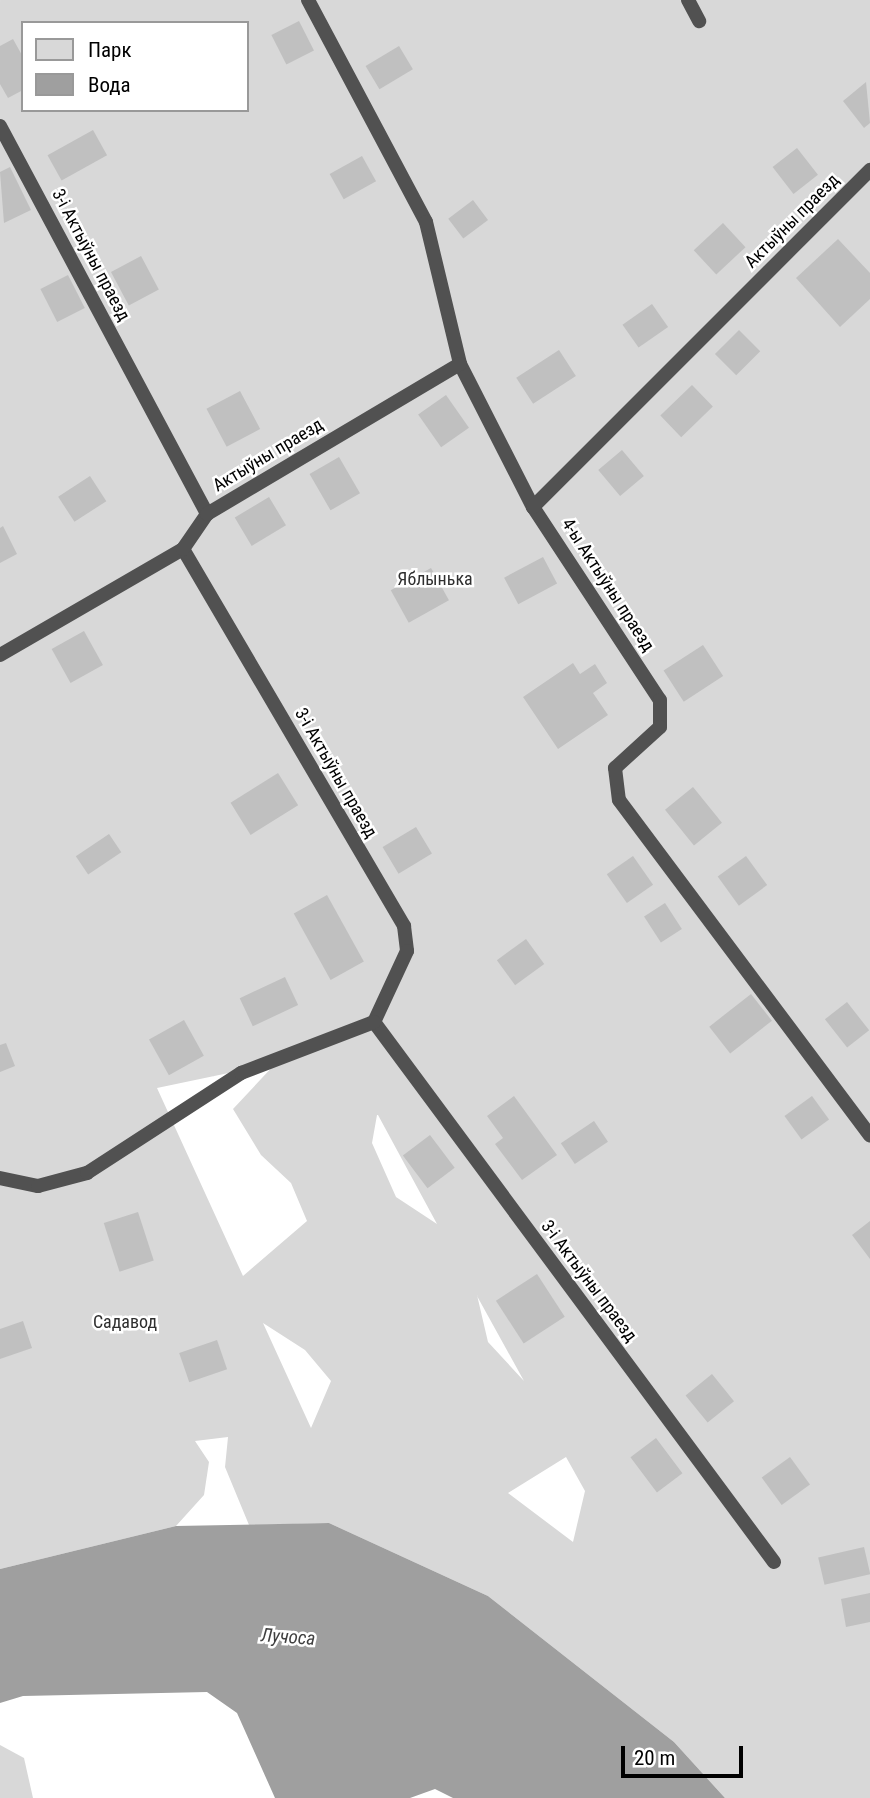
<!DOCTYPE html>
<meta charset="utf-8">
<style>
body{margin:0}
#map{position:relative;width:870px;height:1798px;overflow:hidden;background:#fff;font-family:"Roboto Condensed",sans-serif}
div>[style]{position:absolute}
.green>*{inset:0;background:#d8d8d8}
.water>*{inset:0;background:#9f9f9f}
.building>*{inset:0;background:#c0c0c0;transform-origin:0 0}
.service>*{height:14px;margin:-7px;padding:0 7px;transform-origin:7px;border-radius:7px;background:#515151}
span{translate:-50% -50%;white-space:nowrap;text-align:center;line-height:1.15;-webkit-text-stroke:5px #fff;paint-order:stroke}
.street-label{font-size:18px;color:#000}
.park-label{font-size:18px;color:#2f2f2f}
.water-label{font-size:19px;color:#404040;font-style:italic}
.legend{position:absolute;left:21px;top:21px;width:228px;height:91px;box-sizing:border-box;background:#fff;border:2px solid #999;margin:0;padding:9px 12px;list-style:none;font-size:21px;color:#000}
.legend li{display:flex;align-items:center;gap:14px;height:35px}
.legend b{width:35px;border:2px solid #999}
.scale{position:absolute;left:621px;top:1746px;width:122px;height:32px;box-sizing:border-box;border:4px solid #000;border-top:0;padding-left:9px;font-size:21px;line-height:24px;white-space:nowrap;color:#000;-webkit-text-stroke:5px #fff;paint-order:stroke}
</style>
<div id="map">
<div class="green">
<div style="clip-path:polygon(evenodd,0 0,870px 0,870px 1798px,725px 1798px,674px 1742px,488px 1596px,329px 1523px,249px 1525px,225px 1467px,228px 1437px,195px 1441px,209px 1462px,204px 1495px,176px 1526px,0 1569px,0 0,23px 23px,247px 23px,247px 110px,23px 110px,23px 23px,0 0,276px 1063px,233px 1109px,261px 1155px,291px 1183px,307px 1221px,243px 1276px,157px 1088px,276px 1063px,0 0,377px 1115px,378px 1115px,437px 1224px,396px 1197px,372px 1143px,377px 1115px,0 0,477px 1295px,477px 1296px,524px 1381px,488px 1342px,477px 1295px,0 0,263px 1323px,305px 1350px,331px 1381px,311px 1428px,263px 1323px,0 0,566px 1457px,585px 1491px,573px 1542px,508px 1493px,566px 1457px)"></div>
<div style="clip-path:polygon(0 1745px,24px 1758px,33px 1798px,0 1798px)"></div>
</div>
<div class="water">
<div style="clip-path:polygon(329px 1523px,488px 1596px,674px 1742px,725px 1798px,453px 1798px,435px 1789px,410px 1798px,275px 1798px,237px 1713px,207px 1692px,23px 1696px,0 1703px,0 1569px,176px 1526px)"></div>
</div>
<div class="building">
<div style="left:299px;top:21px;width:33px;height:31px;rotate:63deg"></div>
<div style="clip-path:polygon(13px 39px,23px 57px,23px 90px,8px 98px,0 84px,0 46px)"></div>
<div style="left:399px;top:46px;width:27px;height:39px;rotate:59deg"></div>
<div style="clip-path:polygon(866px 82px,870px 123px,864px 128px,843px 101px)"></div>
<div style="left:93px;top:130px;width:29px;height:52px;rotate:61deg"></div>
<div style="left:797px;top:148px;width:34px;height:31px;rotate:52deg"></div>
<div style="left:362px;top:156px;width:29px;height:37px;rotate:61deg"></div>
<div style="clip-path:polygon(10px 167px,31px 210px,4px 223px,0 172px)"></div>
<div style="left:473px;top:200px;width:25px;height:31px;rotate:53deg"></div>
<div style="left:723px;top:223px;width:33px;height:40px;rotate:47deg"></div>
<div style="clip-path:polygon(838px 239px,870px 273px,870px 299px,840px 327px,796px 278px)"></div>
<div style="left:141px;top:256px;width:38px;height:34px;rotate:62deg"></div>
<div style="left:68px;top:275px;width:37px;height:31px;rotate:63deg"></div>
<div style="left:652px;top:304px;width:28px;height:36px;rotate:55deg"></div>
<div style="left:739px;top:330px;width:30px;height:34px;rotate:45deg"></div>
<div style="left:559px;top:350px;width:31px;height:51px;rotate:57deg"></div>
<div style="left:692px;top:385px;width:30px;height:44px;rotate:46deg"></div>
<div style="left:240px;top:391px;width:43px;height:38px;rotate:62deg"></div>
<div style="left:446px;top:395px;width:40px;height:34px;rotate:55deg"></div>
<div style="left:622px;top:450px;width:34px;height:31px;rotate:50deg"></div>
<div style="left:339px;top:457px;width:42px;height:34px;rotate:60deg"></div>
<div style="left:90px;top:476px;width:30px;height:38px;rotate:57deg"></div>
<div style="left:269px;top:497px;width:33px;height:40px;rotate:59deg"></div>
<div style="clip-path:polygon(3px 526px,17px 554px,0 563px,0 528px)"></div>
<div style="left:543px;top:557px;width:30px;height:44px;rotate:62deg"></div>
<div style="left:431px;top:568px;width:37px;height:46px;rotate:61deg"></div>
<div style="left:84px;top:631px;width:39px;height:37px;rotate:61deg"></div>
<div style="left:703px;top:645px;width:37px;height:47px;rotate:57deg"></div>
<div style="clip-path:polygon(573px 663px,580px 674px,595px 664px,607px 683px,593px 693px,608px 715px,558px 749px,523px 697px)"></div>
<div style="left:278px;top:773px;width:38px;height:56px;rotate:58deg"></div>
<div style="left:693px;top:787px;width:46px;height:36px;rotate:51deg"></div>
<div style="left:416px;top:827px;width:31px;height:39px;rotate:59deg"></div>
<div style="left:109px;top:834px;width:22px;height:40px;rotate:56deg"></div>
<div style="left:633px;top:856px;width:35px;height:32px;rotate:55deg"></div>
<div style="left:746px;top:856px;width:36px;height:35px;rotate:54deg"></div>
<div style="left:327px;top:895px;width:76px;height:38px;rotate:61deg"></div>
<div style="left:665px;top:903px;width:31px;height:25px;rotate:57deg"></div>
<div style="left:526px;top:939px;width:31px;height:36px;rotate:54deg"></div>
<div style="left:285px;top:977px;width:31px;height:50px;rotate:65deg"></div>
<div style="left:751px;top:994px;width:34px;height:53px;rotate:52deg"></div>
<div style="left:847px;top:1002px;width:36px;height:28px;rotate:52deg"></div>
<div style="left:184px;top:1020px;width:41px;height:40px;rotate:61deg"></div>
<div style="clip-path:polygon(6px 1043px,15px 1066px,0 1072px,0 1045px)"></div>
<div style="clip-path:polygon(514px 1096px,557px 1155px,522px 1180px,495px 1144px,503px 1138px,487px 1116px)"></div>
<div style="left:812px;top:1096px;width:29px;height:34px;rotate:54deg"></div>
<div style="left:594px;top:1121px;width:25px;height:40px;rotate:56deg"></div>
<div style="left:430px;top:1135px;width:41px;height:34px;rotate:53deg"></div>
<div style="left:138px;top:1212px;width:51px;height:36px;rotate:72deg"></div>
<div style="clip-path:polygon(870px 1221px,870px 1259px,852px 1235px)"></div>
<div style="left:537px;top:1274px;width:51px;height:49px;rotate:57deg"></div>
<div style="clip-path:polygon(23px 1321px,32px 1348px,0 1359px,0 1329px)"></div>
<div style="left:217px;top:1340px;width:31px;height:40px;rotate:71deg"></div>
<div style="left:712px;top:1374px;width:35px;height:34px;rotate:51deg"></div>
<div style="left:656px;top:1438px;width:44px;height:32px;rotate:53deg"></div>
<div style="left:790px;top:1457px;width:34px;height:35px;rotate:54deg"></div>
<div style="left:864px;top:1547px;width:28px;height:47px;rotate:77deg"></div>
<div style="clip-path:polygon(870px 1593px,870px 1622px,846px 1627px,841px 1599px)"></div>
</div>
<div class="service">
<div style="left:308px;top:0;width:251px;rotate:62deg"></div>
<div style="left:426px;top:222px;width:146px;rotate:76.5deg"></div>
<div style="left:460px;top:364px;width:161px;rotate:63deg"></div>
<div style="left:533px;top:507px;width:231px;rotate:56.7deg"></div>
<div style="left:660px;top:700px;width:27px;rotate:90deg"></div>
<div style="left:660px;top:727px;width:61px;rotate:137.7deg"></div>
<div style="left:615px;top:768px;width:32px;rotate:83deg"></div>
<div style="left:619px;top:800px;width:419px;rotate:53.2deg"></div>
<div style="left:688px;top:0;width:24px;rotate:62deg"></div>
<div style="left:0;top:126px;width:440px;rotate:61.9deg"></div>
<div style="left:533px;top:507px;width:477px;rotate:-45deg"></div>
<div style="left:183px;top:549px;width:437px;rotate:59.6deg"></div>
<div style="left:404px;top:926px;width:25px;rotate:83deg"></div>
<div style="left:407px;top:951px;width:78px;rotate:114.9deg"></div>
<div style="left:374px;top:1022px;width:672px;rotate:53.47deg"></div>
<div style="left:0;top:655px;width:211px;rotate:-30.1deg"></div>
<div style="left:183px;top:549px;width:42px;rotate:-55.6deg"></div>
<div style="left:207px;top:514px;width:294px;rotate:-30.7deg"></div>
<div style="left:0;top:1178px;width:39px;rotate:12deg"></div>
<div style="left:38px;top:1186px;width:51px;rotate:-14.9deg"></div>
<div style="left:87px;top:1173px;width:184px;rotate:-33deg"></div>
<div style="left:241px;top:1073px;width:142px;rotate:-21deg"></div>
</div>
<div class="street-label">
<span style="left:792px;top:221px;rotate:-45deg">Актыўны праезд</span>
<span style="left:91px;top:255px;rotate:62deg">3-і Актыўны праезд</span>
<span style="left:268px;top:455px;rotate:-31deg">Актыўны праезд</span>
<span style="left:608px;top:585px;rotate:57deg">4-ы Актыўны праезд</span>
<span style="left:336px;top:773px;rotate:60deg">3-і Актыўны праезд</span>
<span style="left:589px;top:1281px;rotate:53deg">3-і Актыўны праезд</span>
</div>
<div class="park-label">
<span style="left:435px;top:579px">Яблынька</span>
<span style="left:125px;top:1322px">Садавод</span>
</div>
<div class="water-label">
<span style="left:288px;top:1637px;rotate:4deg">Лучоса</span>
</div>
<ul class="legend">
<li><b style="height:19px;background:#d8d8d8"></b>Парк</li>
<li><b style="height:19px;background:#9f9f9f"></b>Вода</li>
</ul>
<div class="scale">20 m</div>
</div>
